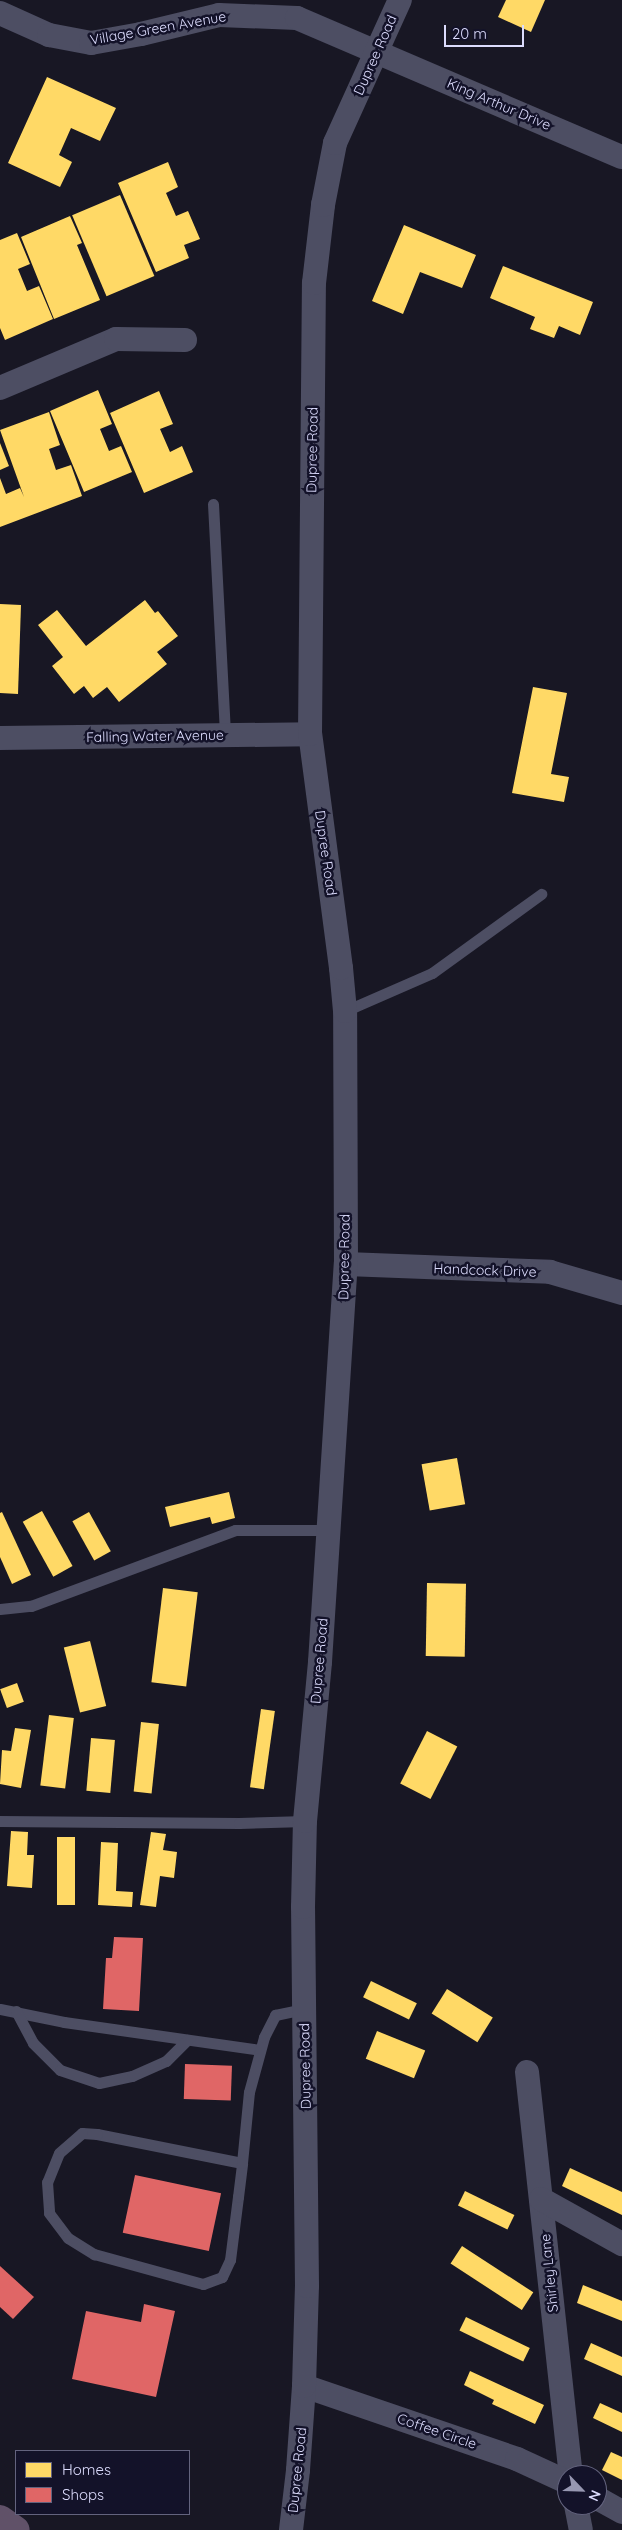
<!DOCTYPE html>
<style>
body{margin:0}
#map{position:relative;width:622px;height:2530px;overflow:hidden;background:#181724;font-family:Quicksand,sans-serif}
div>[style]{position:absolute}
.homes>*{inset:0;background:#ffd966;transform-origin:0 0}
.shops>*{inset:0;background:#e06666;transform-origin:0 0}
.service>*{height:11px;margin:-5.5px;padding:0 5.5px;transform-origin:5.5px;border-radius:5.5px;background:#4d4e63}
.minor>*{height:24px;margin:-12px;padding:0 12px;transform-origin:12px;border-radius:12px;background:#4d4e63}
.motorway>*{height:28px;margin:-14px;padding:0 14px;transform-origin:14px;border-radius:14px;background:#605168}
span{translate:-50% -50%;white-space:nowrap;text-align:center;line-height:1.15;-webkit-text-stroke:5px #131229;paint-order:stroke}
.street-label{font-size:14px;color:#dcdcfd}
.legend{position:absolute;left:15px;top:2450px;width:175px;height:65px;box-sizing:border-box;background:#131229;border:1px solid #63637e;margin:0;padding:6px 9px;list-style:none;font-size:15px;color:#dcdcfd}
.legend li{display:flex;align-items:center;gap:10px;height:25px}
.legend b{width:25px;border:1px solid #63637e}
.north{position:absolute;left:557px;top:2465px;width:50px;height:50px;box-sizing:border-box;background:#131229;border:1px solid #63637e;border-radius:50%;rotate:114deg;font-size:14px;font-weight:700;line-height:20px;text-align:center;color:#dcdcfd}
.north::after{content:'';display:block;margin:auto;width:18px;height:22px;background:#9797b1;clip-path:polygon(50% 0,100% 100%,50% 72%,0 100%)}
.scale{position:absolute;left:444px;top:25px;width:80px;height:22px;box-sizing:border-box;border:2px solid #dcdcfd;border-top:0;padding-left:6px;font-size:15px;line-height:18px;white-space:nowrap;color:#dcdcfd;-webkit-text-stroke:4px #131229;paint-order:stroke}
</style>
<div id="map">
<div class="homes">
<div style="clip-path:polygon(506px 0,545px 0,531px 32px,498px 17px)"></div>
<div style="clip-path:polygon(47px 77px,116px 108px,100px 141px,71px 128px,59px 155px,72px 162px,60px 187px,8px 163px)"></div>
<div style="clip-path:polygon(168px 162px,178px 187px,166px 193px,176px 216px,188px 211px,200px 239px,184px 245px,189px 258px,156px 272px,118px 183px)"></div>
<div style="left:120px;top:195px;width:88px;height:52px;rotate:67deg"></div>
<div style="clip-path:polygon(70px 216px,82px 243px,77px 245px,100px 300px,54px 319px,21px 237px)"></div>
<div style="clip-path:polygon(404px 225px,476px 255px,462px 288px,420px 272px,403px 314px,372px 301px)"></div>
<div style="clip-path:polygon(17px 233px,30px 264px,18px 269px,27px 291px,39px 286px,53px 319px,5px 340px,0 328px,0 240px)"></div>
<div style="clip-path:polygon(503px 266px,593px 302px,580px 335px,559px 326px,554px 338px,530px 329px,535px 317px,490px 298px)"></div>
<div style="clip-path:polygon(98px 390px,112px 424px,100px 429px,109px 451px,121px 446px,132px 472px,84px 492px,50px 411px)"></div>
<div style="clip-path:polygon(159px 391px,173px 424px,160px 429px,170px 452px,182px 446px,193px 472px,144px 493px,110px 413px)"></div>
<div style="clip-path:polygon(49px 412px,60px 445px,49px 449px,56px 470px,71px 465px,82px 496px,0 527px,0 478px,6px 494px,20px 488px,24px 497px,0 430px)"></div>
<div style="clip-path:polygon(0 443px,9px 466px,0 470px)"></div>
<div style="clip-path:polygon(145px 600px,155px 613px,158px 611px,178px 636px,157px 652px,167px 664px,119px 702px,107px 687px,93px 698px,84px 686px,74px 694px,52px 666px,63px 657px,38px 625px,57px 610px,86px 646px)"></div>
<div style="clip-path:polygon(0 604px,21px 605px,18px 694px,0 693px)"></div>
<div style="clip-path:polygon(533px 687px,567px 693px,551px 774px,569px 777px,564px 802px,512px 793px)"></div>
<div style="left:457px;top:1458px;width:47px;height:36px;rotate:80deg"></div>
<div style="clip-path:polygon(229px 1492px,235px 1518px,212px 1524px,210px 1517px,170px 1527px,165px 1507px)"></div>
<div style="left:42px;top:1511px;width:63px;height:22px;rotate:61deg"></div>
<div style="clip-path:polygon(2px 1512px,31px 1575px,12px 1584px,0 1557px,0 1513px)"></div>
<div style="left:89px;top:1512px;width:45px;height:19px;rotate:61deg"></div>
<div style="left:427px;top:1583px;width:39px;height:73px;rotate:1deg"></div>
<div style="left:163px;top:1588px;width:35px;height:95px;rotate:7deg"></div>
<div style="left:90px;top:1641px;width:67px;height:27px;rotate:76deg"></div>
<div style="left:17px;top:1683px;width:20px;height:18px;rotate:70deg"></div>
<div style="left:261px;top:1709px;width:14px;height:79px;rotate:8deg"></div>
<div style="left:49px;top:1715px;width:25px;height:71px;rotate:7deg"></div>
<div style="left:141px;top:1722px;width:18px;height:70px;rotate:6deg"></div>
<div style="clip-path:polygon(15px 1728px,31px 1730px,21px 1788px,0 1784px,2px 1750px,11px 1751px)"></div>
<div style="left:427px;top:1731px;width:34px;height:59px;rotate:27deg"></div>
<div style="left:91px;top:1738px;width:24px;height:53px;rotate:5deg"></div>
<div style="clip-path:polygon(11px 1831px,28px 1832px,27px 1855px,34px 1855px,32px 1888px,7px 1886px)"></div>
<div style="clip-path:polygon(151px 1832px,166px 1834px,163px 1850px,177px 1852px,174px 1878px,160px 1876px,156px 1907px,140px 1905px)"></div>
<div style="left:57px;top:1837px;width:18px;height:68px"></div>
<div style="clip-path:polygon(101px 1842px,118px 1843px,116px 1891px,133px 1892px,132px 1907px,98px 1905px)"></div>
<div style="left:371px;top:1981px;width:51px;height:18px;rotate:26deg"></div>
<div style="left:447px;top:1989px;width:54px;height:29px;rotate:32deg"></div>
<div style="left:377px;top:2031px;width:52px;height:30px;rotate:22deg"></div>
<div style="clip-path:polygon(570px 2168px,622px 2192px,622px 2215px,562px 2186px)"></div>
<div style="left:465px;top:2191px;width:55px;height:16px;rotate:26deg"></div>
<div style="left:462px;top:2246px;width:85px;height:21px;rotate:33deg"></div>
<div style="clip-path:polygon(583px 2285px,622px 2301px,622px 2321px,577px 2303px)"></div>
<div style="left:466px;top:2317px;width:71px;height:15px;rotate:26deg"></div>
<div style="clip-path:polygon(591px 2343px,622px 2357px,622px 2376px,584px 2359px)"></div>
<div style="clip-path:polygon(470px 2371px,544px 2405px,535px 2424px,492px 2404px,494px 2400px,464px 2385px)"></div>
<div style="clip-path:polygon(600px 2403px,622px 2413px,622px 2432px,593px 2418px)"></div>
<div style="clip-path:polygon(611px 2452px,622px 2457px,622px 2480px,602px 2470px)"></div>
</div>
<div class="shops">
<div style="clip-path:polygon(114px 1937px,143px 1938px,139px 2011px,103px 2009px,106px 1958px,112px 1958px)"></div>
<div style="left:185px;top:2064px;width:47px;height:35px;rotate:2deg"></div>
<div style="left:135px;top:2175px;width:88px;height:59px;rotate:12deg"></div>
<div style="clip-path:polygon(0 2266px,34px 2297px,13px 2319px,0 2307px)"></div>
<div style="clip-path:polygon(144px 2304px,175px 2311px,156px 2397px,72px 2379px,86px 2311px,141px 2322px)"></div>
</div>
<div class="service">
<div style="left:213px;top:504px;width:231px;rotate:87deg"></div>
<div style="left:345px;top:1011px;width:95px;rotate:-23.6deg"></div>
<div style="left:432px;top:973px;width:135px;rotate:-35.9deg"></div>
<div style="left:0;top:1609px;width:31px;rotate:-6deg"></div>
<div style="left:31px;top:1606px;width:218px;rotate:-20.4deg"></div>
<div style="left:235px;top:1530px;width:94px"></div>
<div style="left:0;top:1821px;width:239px;rotate:0.5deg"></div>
<div style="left:239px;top:1823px;width:66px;rotate:-1.7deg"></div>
<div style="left:0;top:2009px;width:65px;rotate:11.5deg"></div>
<div style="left:64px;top:2022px;width:198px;rotate:8.1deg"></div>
<div style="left:16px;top:2011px;width:36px;rotate:62deg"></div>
<div style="left:33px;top:2043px;width:38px;rotate:45deg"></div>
<div style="left:60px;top:2070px;width:41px;rotate:18.4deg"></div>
<div style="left:99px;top:2083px;width:34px;rotate:-12deg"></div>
<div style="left:132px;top:2076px;width:37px;rotate:-24deg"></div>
<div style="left:166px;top:2061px;width:30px;rotate:-45deg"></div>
<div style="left:242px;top:2163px;width:148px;rotate:-168.7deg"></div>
<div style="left:97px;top:2134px;width:15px;rotate:-176deg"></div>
<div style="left:82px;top:2133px;width:30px;rotate:139deg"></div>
<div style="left:59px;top:2153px;width:31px;rotate:112deg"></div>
<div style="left:47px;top:2182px;width:31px;rotate:86deg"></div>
<div style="left:49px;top:2213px;width:31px;rotate:53deg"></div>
<div style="left:68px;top:2238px;width:31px;rotate:32deg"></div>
<div style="left:94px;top:2254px;width:113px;rotate:15.4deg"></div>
<div style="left:203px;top:2284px;width:20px;rotate:-20deg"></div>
<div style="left:222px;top:2277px;width:19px;rotate:-65deg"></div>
<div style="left:230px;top:2260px;width:64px;rotate:-82.8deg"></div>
<div style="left:238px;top:2197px;width:34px;rotate:-83deg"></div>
<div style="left:242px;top:2163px;width:71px;rotate:-84.4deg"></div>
<div style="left:249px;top:2092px;width:57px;rotate:-74.7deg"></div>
<div style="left:264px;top:2037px;width:25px;rotate:-63deg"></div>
<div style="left:275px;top:2015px;width:30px;rotate:-12deg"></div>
</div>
<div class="minor">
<div style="left:0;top:13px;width:54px;rotate:24.2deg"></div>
<div style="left:49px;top:35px;width:43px;rotate:10.8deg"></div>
<div style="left:91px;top:43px;width:51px;rotate:-10.2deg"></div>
<div style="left:141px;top:34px;width:80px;rotate:-13.7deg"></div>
<div style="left:219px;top:15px;width:78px;rotate:2.2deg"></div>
<div style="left:297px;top:18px;width:353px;rotate:23.2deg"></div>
<div style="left:0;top:388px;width:126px;rotate:-22.9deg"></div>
<div style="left:116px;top:339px;width:69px;rotate:0.8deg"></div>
<div style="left:0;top:738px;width:310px;rotate:-0.7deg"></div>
<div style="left:346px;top:1264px;width:204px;rotate:2.2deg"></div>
<div style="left:550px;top:1272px;width:75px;rotate:16.3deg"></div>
<div style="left:527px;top:2072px;width:405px;rotate:83.8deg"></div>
<div style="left:541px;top:2199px;width:93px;rotate:29.1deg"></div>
<div style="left:304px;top:2386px;width:225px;rotate:18.9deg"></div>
<div style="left:517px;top:2459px;width:55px;rotate:24.7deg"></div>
<div style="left:597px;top:2498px;width:29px;rotate:29deg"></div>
<div style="left:576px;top:2505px;width:25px;rotate:79deg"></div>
<div style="left:291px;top:2530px;width:60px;rotate:-83.3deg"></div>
<div style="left:298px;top:2470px;width:84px;rotate:-85.9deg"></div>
<div style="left:304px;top:2386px;width:100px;rotate:-88.3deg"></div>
<div style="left:307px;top:2286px;width:379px;rotate:-90.6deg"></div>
<div style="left:303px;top:1907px;width:86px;rotate:-88.7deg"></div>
<div style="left:305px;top:1821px;width:160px;rotate:-84.6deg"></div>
<div style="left:320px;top:1662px;width:399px;rotate:-86.3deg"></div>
<div style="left:346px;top:1264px;width:253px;rotate:-90.2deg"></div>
<div style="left:345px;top:1011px;width:43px;rotate:-95.3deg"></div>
<div style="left:341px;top:968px;width:236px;rotate:-97.5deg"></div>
<div style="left:310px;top:734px;width:451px;rotate:-89.5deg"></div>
<div style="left:314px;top:283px;width:79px;rotate:-83.4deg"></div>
<div style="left:323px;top:205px;width:63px;rotate:-79deg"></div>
<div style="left:335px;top:143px;width:157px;rotate:-65.6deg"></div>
</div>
<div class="motorway">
<div style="left:0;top:2519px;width:19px;rotate:35deg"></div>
</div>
<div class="street-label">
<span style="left:158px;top:28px;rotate:-10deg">Village Green Avenue</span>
<span style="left:375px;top:55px;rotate:-66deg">Dupree Road</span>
<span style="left:499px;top:104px;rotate:23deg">King Arthur Drive</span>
<span style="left:312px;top:450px;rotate:-89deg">Dupree Road</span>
<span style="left:155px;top:736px;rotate:-1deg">Falling Water Avenue</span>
<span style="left:326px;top:853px;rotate:82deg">Dupree Road</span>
<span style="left:344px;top:1257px;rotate:-89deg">Dupree Road</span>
<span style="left:485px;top:1270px;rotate:2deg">Handcock Drive</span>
<span style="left:319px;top:1661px;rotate:-85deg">Dupree Road</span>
<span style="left:305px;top:2066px;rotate:-91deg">Dupree Road</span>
<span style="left:549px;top:2273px;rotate:-96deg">Shirley Lane</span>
<span style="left:437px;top:2431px;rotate:19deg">Coffee Circle</span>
<span style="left:297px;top:2470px;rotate:-84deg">Dupree Road</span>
</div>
<ul class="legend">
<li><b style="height:14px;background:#ffd966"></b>Homes</li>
<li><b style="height:14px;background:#e06666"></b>Shops</li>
</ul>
<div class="north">N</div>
<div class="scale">20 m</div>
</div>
